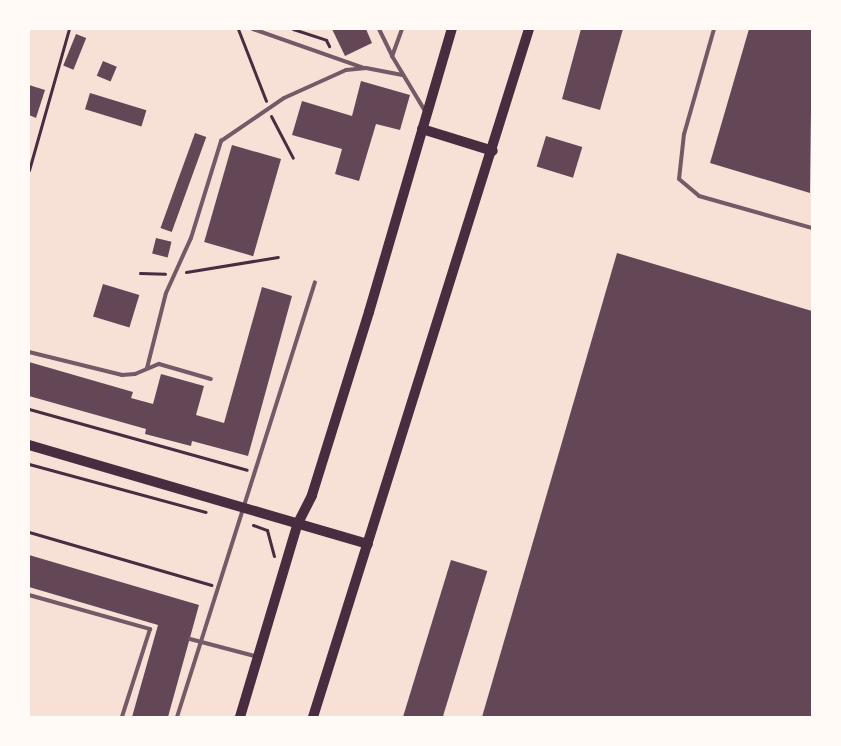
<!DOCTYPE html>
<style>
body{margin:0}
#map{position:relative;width:841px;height:746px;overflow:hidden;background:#f7e1d7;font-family:"Alegreya Sans",sans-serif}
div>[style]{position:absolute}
.building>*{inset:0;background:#644757;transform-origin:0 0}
.path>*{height:3px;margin:-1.5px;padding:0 1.5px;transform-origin:1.5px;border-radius:1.5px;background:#4a2c40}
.service>*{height:4px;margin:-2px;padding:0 2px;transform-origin:2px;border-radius:2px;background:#755966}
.secondary>*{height:10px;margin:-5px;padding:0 5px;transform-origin:5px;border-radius:5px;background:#4a2c40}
span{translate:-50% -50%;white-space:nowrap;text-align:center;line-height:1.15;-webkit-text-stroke:4px #fffaf5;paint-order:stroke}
.frame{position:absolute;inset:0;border:30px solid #fffaf5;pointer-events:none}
</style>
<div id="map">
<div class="building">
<div style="clip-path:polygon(332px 29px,366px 29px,372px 43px,345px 56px)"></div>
<div style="clip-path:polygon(581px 29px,623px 29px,600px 110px,562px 99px)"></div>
<div style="clip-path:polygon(749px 29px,812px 29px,810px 193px,710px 163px)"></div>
<div style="left:76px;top:34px;width:11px;height:34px;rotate:22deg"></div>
<div style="left:103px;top:61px;width:15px;height:16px;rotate:23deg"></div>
<div style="clip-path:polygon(361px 81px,410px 95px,400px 130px,376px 124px,359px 181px,335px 174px,342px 149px,292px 135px,302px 101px,352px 116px)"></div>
<div style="clip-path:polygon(29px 85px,45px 90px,36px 118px,29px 115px)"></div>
<div style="left:90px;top:93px;width:59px;height:17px;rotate:17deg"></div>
<div style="left:195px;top:133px;width:12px;height:101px;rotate:20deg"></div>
<div style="left:546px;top:136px;width:38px;height:32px;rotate:17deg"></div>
<div style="left:232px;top:145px;width:51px;height:101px;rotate:16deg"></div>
<div style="left:156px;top:238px;width:16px;height:16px;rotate:14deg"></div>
<div style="clip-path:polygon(617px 253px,812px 311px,812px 717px,482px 717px)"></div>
<div style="left:103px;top:284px;width:38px;height:34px;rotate:17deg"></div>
<div style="clip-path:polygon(262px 287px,292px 296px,248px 456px,192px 441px,191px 446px,145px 434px,146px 429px,29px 396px,29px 362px,133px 392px,131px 398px,153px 404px,161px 374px,204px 386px,196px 415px,224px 423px)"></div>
<div style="clip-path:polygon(29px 555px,199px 605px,168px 717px,132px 717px,158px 625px,29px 587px)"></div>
<div style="left:451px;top:560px;width:38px;height:164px;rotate:17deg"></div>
</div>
<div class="path">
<div style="left:238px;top:29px;width:77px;rotate:68.7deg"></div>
<div style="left:293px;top:29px;width:35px;rotate:18deg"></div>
<div style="left:326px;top:40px;width:7px;rotate:63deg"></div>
<div style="left:271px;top:116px;width:47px;rotate:62.4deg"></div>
<div style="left:29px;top:170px;width:147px;rotate:-74.2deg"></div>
<div style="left:186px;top:272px;width:93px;rotate:-9.3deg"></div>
<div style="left:140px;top:273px;width:25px;rotate:2deg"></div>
<div style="left:29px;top:409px;width:226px;rotate:15.6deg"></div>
<div style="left:29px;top:464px;width:183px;rotate:15.2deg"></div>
<div style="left:253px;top:525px;width:15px;rotate:20deg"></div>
<div style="left:267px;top:530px;width:27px;rotate:75deg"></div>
<div style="left:29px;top:532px;width:190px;rotate:16.2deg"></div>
</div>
<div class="service">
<div style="left:253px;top:29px;width:118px;rotate:19.4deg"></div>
<div style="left:379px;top:29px;width:30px;rotate:64deg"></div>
<div style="left:402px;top:29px;width:29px;rotate:110deg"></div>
<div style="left:392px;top:56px;width:64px;rotate:59deg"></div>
<div style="left:714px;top:29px;width:109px;rotate:105.9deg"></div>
<div style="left:684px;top:134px;width:45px;rotate:96.3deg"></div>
<div style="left:679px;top:179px;width:26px;rotate:40deg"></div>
<div style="left:699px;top:196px;width:117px;rotate:15.8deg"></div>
<div style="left:29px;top:352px;width:96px;rotate:13.9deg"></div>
<div style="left:122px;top:375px;width:13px;rotate:-4deg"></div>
<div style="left:135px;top:374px;width:26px;rotate:-23deg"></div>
<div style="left:159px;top:364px;width:54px;rotate:16.1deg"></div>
<div style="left:147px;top:368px;width:77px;rotate:-75.8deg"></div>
<div style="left:166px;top:293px;width:60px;rotate:-65.6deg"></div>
<div style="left:191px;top:238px;width:102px;rotate:-72.8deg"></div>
<div style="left:221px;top:141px;width:76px;rotate:-34.3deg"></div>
<div style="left:284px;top:98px;width:68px;rotate:-24.3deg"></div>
<div style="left:346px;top:70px;width:20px;rotate:-6deg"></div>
<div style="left:366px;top:68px;width:37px;rotate:11deg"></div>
<div style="left:29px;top:595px;width:126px;rotate:15.7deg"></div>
<div style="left:150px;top:629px;width:92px;rotate:107.7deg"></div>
<div style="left:190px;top:639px;width:70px;rotate:14.8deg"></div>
<div style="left:177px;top:717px;width:456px;rotate:-72.4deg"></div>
</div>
<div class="secondary">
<div style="left:422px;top:129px;width:74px;rotate:17.2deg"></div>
<div style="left:29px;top:445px;width:353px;rotate:16.3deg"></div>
<div style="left:240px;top:717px;width:202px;rotate:-73.4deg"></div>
<div style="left:298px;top:523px;width:31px;rotate:-63deg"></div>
<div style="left:312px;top:495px;width:192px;rotate:-72.7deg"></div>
<div style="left:369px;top:312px;width:295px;rotate:-73.7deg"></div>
<div style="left:313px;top:717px;width:721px;rotate:-72.57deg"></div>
</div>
<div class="frame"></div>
</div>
